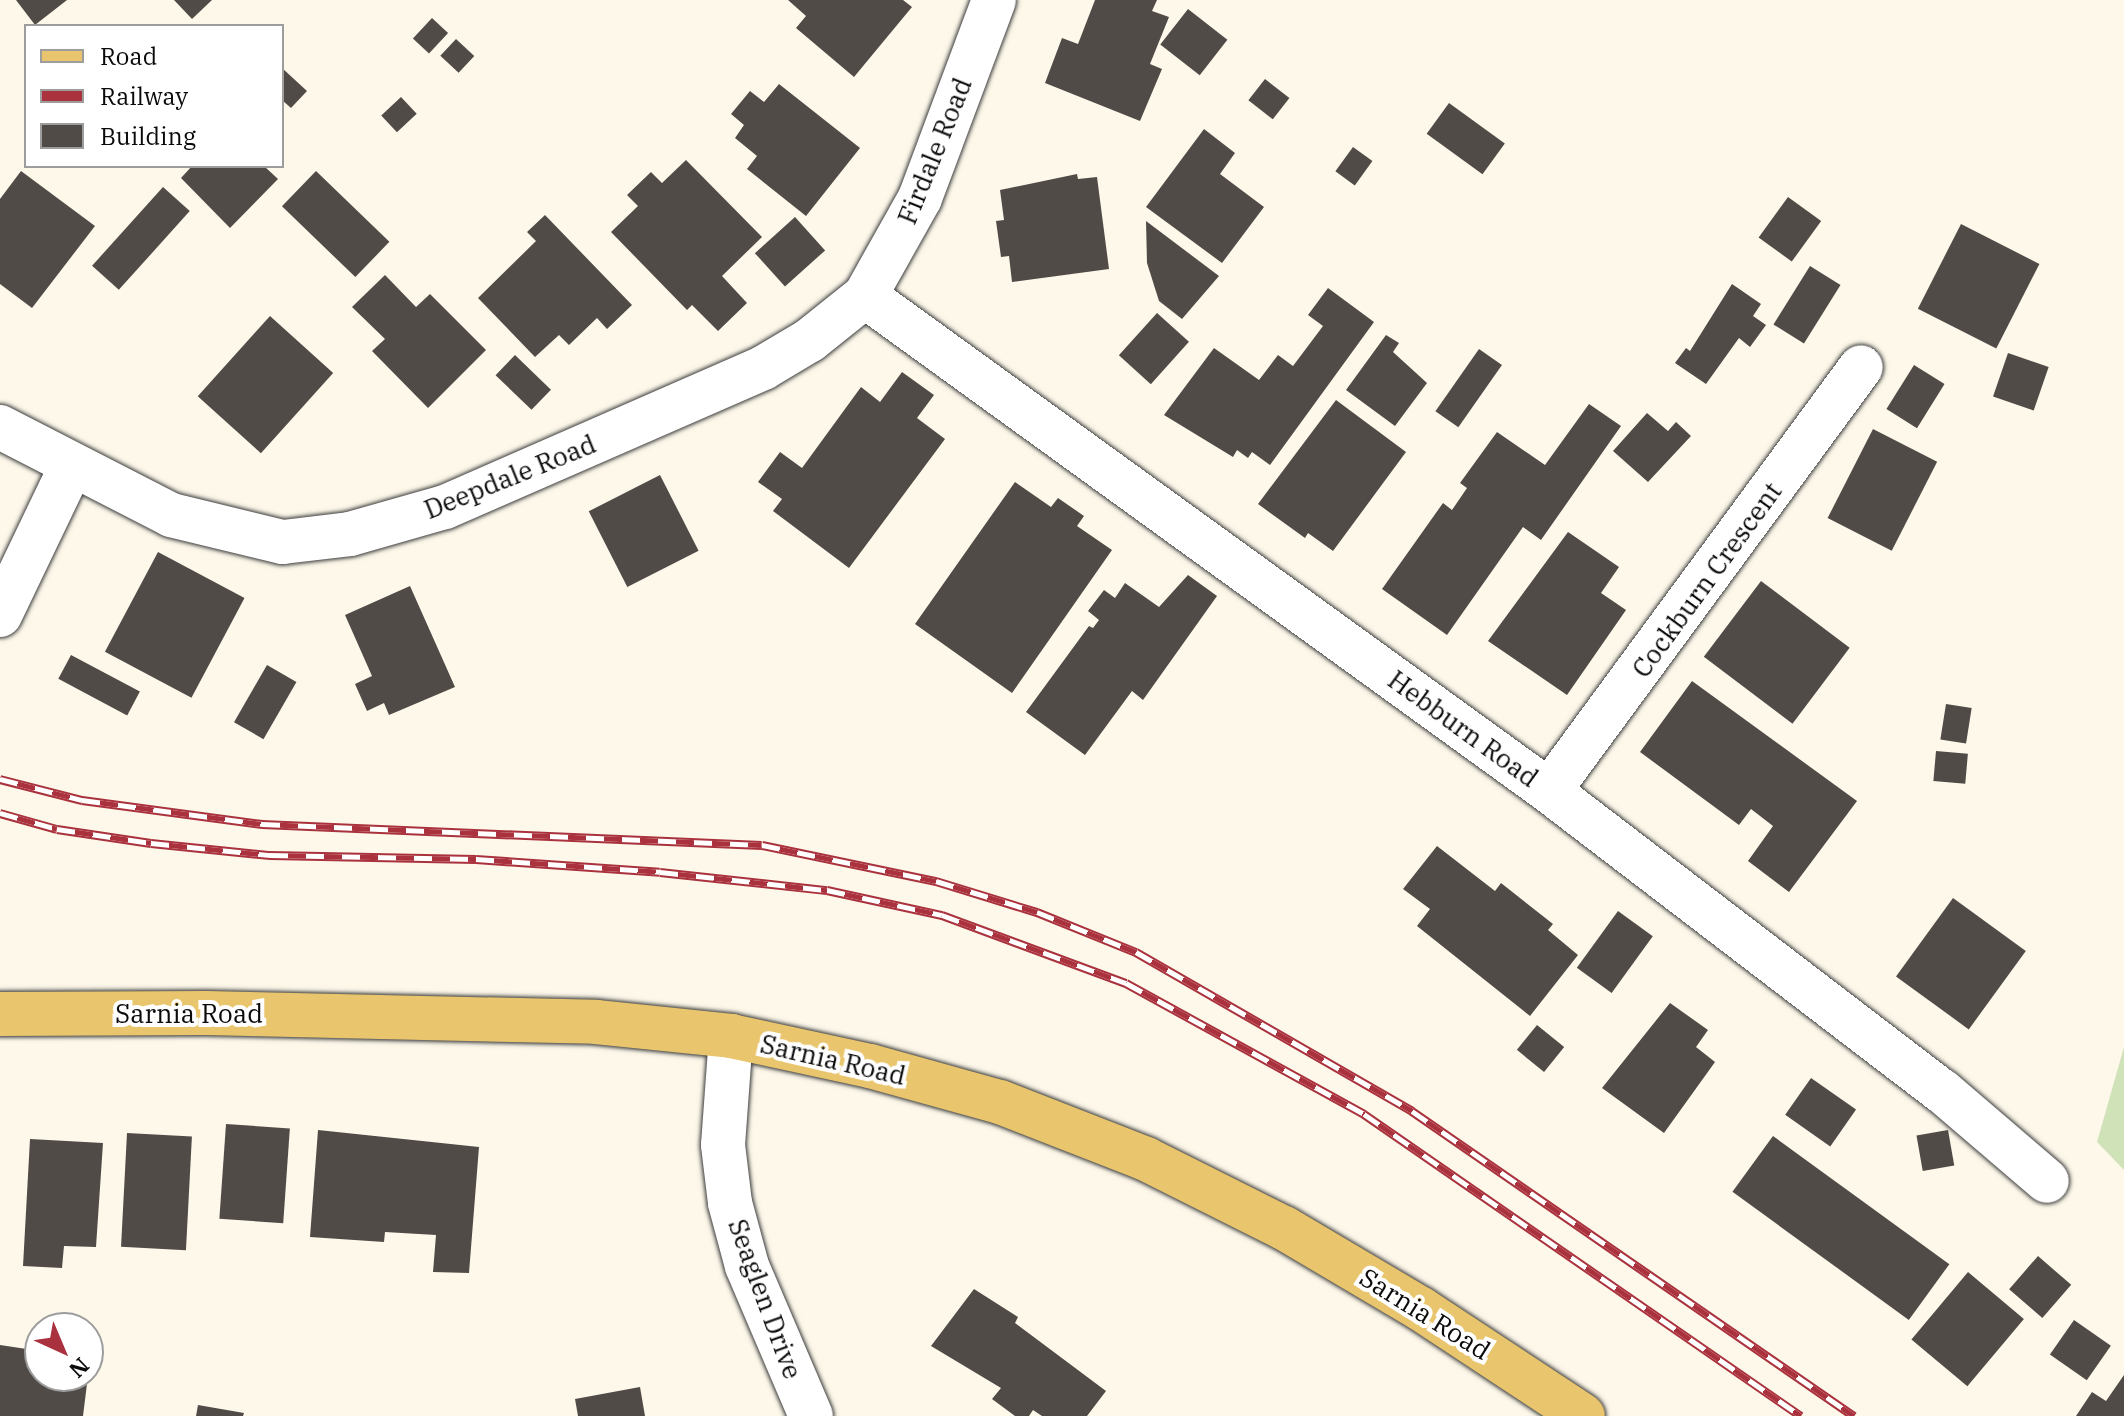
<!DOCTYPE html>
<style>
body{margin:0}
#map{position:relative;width:2124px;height:1416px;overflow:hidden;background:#fdf8ea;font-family:"IBM Plex Serif",serif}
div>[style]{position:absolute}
.green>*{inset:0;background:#d0e3b8}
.building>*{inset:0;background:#514b48;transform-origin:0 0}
.roads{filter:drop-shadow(0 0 2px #3d3d3d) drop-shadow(0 0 2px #3d3d3d)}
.minor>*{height:44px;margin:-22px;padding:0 22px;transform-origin:22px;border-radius:22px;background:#fff}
.major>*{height:44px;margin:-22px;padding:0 22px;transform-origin:22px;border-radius:22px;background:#e9c56d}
.rail>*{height:9px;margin-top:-4.5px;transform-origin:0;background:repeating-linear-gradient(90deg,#fff 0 18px,#aa323e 0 36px);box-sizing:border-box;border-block:2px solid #aa323e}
span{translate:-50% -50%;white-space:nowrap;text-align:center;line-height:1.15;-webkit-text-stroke:8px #fff;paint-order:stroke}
.street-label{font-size:26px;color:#0a0a0a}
.legend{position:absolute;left:24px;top:24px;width:260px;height:144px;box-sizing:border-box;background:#fff;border:2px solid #9d9d9d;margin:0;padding:10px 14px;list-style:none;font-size:24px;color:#0a0a0a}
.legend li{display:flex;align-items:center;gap:16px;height:40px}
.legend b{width:40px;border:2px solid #9d9d9d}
.north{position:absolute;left:24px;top:1312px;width:80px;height:80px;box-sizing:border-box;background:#fff;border:2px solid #9d9d9d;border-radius:50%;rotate:136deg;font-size:22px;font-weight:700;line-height:32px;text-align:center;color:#0a0a0a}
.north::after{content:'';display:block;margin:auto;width:28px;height:36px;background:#aa323e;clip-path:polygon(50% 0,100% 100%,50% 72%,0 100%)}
</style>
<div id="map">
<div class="green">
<div style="clip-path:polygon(2124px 1047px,2124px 1170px,2097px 1142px)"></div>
</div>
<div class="building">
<div style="clip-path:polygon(16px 0,67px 0,35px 25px)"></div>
<div style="clip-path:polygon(174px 0,212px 0,192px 19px)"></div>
<div style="clip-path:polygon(788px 0,903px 0,912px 7px,854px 77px,796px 28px,806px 16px)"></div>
<div style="clip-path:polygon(1095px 0,1157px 0,1152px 11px,1169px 17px,1150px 64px,1162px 69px,1140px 121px,1045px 83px,1062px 38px,1078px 44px)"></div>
<div style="left:1188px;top:9px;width:50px;height:45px;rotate:38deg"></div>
<div style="left:432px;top:18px;width:22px;height:28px;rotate:43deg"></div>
<div style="left:456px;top:39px;width:25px;height:23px;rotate:43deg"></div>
<div style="clip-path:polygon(282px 68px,307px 91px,291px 108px,282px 100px)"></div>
<div style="left:1265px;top:79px;width:31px;height:27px;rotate:38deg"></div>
<div style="clip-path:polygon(779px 84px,860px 148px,806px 216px,747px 169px,757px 156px,735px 138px,744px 125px,731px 114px,750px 91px,764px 102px)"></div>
<div style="left:401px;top:97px;width:23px;height:27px;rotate:47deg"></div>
<div style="left:1449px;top:103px;width:69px;height:38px;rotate:36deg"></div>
<div style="clip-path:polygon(1204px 129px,1235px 153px,1220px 174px,1264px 207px,1222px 263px,1146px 207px)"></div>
<div style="left:1353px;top:147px;width:24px;height:30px;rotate:36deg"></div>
<div style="clip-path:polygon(686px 160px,762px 237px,722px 276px,747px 303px,718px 331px,692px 305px,687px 310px,611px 232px,638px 206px,627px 195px,651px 172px,662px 183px)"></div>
<div style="clip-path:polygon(192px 166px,264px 166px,278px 179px,230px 228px,181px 178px)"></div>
<div style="clip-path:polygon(21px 171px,95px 226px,32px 308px,0 284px,0 199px)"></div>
<div style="left:316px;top:171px;width:102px;height:49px;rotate:44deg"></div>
<div style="clip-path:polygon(1077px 174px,1078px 179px,1097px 177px,1109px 269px,1012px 282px,1009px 256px,1001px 257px,996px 221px,1004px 220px,1000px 190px)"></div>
<div style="left:163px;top:187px;width:36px;height:106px;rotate:42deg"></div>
<div style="left:1788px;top:197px;width:41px;height:50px;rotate:36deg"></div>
<div style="clip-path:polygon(545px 215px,632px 305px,607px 329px,597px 318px,569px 345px,559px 335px,535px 357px,478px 298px,536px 241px,527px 232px)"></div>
<div style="left:795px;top:217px;width:45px;height:54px;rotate:48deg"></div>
<div style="clip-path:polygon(1146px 221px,1219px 276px,1182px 319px,1159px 301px,1147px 263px)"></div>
<div style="left:1961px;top:224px;width:88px;height:95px;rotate:27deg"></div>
<div style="left:1810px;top:266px;width:36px;height:69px;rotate:32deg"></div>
<div style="clip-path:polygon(385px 275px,416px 307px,430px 294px,486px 350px,428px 408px,372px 351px,385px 339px,352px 307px)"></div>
<div style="clip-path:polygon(1732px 284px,1761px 304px,1753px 316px,1766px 325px,1750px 347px,1739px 338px,1706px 384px,1675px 363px,1686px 348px,1690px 351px)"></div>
<div style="clip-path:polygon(1328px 288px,1374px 322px,1270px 465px,1252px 452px,1248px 458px,1237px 450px,1233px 457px,1164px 415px,1214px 348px,1259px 380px,1278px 355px,1293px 366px,1323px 326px,1308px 315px)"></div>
<div style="left:1157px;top:313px;width:43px;height:57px;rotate:42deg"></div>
<div style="left:270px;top:316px;width:85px;height:108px;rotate:42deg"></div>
<div style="clip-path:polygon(1386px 335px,1399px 343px,1393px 352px,1427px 383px,1395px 426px,1346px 390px)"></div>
<div style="left:1479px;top:349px;width:28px;height:76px;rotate:35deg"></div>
<div style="left:2008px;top:353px;width:43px;height:46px;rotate:19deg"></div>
<div style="left:515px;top:355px;width:50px;height:28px;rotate:44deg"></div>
<div style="left:1914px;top:365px;width:36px;height:52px;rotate:32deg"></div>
<div style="clip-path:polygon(902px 372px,934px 395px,917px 418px,945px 439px,849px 568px,773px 511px,782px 499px,758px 482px,780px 452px,802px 468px,861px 387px,880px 402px)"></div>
<div style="clip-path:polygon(1336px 400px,1406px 452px,1333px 551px,1308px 533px,1305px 538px,1258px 504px)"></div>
<div style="clip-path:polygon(1589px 404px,1621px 426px,1541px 540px,1523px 527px,1447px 635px,1382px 589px,1443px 503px,1452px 510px,1467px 488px,1460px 483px,1497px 432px,1545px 465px)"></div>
<div style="clip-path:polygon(1647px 413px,1668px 431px,1676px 422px,1691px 436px,1648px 482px,1613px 451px)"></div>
<div style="left:1873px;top:429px;width:72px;height:100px;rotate:27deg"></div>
<div style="left:660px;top:475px;width:85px;height:80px;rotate:63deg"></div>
<div style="clip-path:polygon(1015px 482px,1051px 507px,1058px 498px,1084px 516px,1077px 526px,1112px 550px,1012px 693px,915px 624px)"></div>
<div style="clip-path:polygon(1568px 532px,1619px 567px,1601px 593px,1626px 610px,1567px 695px,1488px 641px)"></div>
<div style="left:158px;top:552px;width:98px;height:113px;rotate:28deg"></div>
<div style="clip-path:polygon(1188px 575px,1217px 596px,1143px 700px,1132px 691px,1085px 755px,1026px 712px,1089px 626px,1093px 628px,1099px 620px,1088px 611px,1104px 590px,1115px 598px,1125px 583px,1159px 607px)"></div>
<div style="left:1761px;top:581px;width:111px;height:95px;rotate:37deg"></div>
<div style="clip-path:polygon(410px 586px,455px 687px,389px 715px,384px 703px,367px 711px,355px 684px,372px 676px,345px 615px)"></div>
<div style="left:71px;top:655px;width:78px;height:27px;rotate:28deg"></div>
<div style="left:267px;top:665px;width:34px;height:66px;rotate:30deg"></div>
<div style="clip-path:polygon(1692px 681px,1857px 801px,1789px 892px,1748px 861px,1773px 826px,1751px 809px,1739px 825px,1640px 752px)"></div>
<div style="left:1946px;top:704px;width:26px;height:36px;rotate:9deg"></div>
<div style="left:1936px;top:751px;width:32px;height:30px;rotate:5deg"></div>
<div style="clip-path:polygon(1437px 846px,1495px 891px,1501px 883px,1553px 924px,1548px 930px,1578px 955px,1530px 1016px,1417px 926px,1430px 909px,1403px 889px)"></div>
<div style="left:1953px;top:898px;width:90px;height:97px;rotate:36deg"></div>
<div style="left:1618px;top:911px;width:43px;height:70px;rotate:36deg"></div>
<div style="clip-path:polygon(1670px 1003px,1708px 1030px,1696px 1047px,1715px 1062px,1664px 1133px,1602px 1088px)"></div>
<div style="left:1537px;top:1025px;width:35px;height:32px;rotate:39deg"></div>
<div style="left:1811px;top:1078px;width:55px;height:45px;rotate:35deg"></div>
<div style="left:226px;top:1124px;width:64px;height:95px;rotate:4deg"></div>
<div style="clip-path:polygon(318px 1130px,479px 1147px,469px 1273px,433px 1272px,436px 1235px,385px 1232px,384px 1242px,310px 1237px)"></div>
<div style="left:1948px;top:1130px;width:36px;height:32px;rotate:80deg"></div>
<div style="left:127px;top:1133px;width:65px;height:114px;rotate:3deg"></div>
<div style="left:1773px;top:1136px;width:218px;height:69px;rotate:36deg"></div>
<div style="clip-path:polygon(30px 1139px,103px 1143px,96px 1247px,64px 1246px,62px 1268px,23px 1266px)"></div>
<div style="left:2038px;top:1256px;width:44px;height:44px;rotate:41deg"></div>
<div style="left:1968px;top:1272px;width:73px;height:88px;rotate:40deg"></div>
<div style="clip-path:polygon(974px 1289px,1018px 1317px,1015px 1323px,1106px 1391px,1087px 1416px,1042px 1416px,1033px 1410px,1029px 1416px,1015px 1416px,992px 1399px,1001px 1388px,931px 1346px)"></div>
<div style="left:2074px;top:1320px;width:45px;height:42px;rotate:35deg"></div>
<div style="clip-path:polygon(0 1345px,40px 1351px,40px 1376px,78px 1376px,77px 1382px,87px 1384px,83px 1416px,0 1416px)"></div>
<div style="clip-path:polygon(2124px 1375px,2124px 1416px,2076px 1416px,2092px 1392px,2106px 1401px)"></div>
<div style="clip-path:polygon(640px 1387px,645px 1416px,578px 1416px,575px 1399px)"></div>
<div style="clip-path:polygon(198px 1405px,244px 1413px,243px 1416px,196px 1416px)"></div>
</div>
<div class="roads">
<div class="minor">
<div style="left:865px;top:296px;width:844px;rotate:35.89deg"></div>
<div style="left:1549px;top:791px;width:494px;rotate:37.4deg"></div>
<div style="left:1942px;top:1091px;width:138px;rotate:40.6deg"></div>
<div style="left:0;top:427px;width:192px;rotate:27.2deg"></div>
<div style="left:171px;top:515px;width:115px;rotate:13.6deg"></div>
<div style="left:283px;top:542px;width:67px;rotate:-6.8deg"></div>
<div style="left:350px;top:534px;width:99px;rotate:-15.9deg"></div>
<div style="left:445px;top:507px;width:347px;rotate:-23.6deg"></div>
<div style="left:763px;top:368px;width:55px;rotate:-30.8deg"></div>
<div style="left:810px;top:340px;width:70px;rotate:-38.7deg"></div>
<div style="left:865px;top:296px;width:112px;rotate:-60.7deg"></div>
<div style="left:920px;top:198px;width:211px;rotate:-69.5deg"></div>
<div style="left:0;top:615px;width:166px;rotate:-64.4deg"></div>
<div style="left:1549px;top:791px;width:526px;rotate:-53.65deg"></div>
<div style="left:731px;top:1036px;width:109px;rotate:94.2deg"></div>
<div style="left:723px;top:1145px;width:58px;rotate:83.1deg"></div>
<div style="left:730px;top:1203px;width:65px;rotate:74.9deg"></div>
<div style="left:747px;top:1266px;width:163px;rotate:66.9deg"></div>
</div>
<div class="major">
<div style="left:0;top:1014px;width:206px;rotate:-0.3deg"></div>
<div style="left:206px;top:1013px;width:390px;rotate:1.3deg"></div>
<div style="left:596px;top:1022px;width:136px;rotate:5.9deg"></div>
<div style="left:731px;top:1036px;width:142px;rotate:12.2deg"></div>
<div style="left:870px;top:1066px;width:135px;rotate:15.5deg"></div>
<div style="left:1000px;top:1102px;width:157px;rotate:21.3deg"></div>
<div style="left:1146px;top:1159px;width:154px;rotate:26.6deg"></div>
<div style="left:1284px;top:1228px;width:159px;rotate:30.6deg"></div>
<div style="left:1421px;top:1309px;width:194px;rotate:33.4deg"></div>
</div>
</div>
<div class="rail">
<div style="left:0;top:779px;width:85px;rotate:14.4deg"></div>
<div style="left:82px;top:800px;width:182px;rotate:7.6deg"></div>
<div style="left:262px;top:824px;width:500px;rotate:2.41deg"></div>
<div style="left:762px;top:845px;width:178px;rotate:11.7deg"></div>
<div style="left:936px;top:881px;width:106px;rotate:17.1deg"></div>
<div style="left:1037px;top:912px;width:107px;rotate:22deg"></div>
<div style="left:1136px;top:952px;width:319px;rotate:29.9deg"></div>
<div style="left:1412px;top:1111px;width:537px;rotate:34.61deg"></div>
<div style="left:0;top:813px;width:59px;rotate:15.7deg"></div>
<div style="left:57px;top:829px;width:95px;rotate:8.5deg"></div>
<div style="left:151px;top:843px;width:120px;rotate:5.8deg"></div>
<div style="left:270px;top:855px;width:206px;rotate:1.1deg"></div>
<div style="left:476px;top:859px;width:184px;rotate:4deg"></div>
<div style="left:660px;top:872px;width:168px;rotate:6.2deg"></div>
<div style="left:827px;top:890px;width:118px;rotate:12.3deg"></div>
<div style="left:942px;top:915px;width:196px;rotate:20.3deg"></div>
<div style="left:1126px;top:983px;width:272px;rotate:28.8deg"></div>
<div style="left:1364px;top:1114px;width:531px;rotate:34.65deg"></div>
</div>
<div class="street-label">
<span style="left:935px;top:151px;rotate:-68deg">Firdale Road</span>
<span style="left:510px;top:477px;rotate:-22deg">Deepdale Road</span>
<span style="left:1707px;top:580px;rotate:-54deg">Cockburn Crescent</span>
<span style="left:1463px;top:729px;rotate:36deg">Hebburn Road</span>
<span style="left:189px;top:1014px">Sarnia Road</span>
<span style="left:833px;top:1060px;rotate:13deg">Sarnia Road</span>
<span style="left:765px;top:1299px;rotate:70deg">Seaglen Drive</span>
<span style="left:1425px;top:1314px;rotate:32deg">Sarnia Road</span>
</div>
<ul class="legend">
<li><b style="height:10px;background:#e9c56d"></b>Road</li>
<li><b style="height:10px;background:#aa323e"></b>Railway</li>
<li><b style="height:22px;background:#514b48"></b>Building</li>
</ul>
<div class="north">N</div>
</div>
